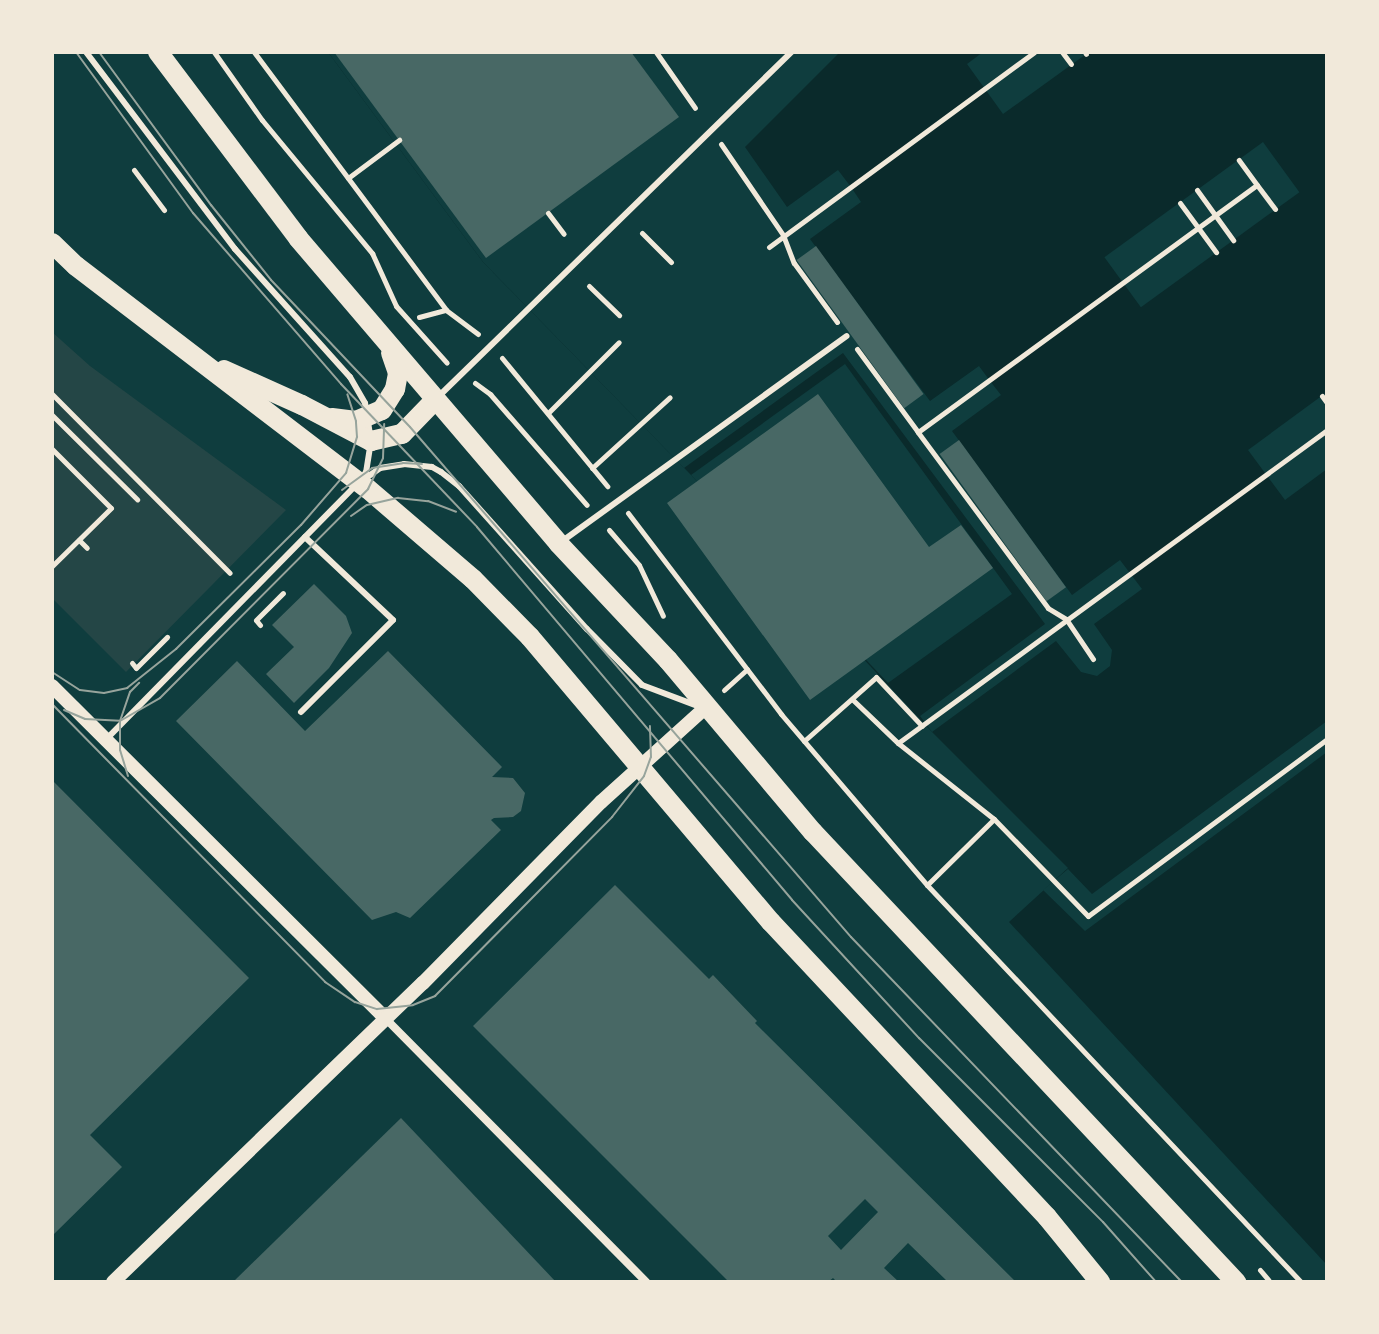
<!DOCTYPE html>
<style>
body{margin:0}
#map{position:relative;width:1379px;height:1334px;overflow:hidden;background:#0f3d3e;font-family:Commissioner,sans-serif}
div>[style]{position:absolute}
.green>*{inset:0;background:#244646}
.water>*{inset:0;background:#0a2a2b}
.pier>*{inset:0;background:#0f3d3e;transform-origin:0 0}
.building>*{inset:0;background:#486865;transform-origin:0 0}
.path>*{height:5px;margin:-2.5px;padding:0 2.5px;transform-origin:2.5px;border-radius:2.5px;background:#f1e9da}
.service>*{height:6px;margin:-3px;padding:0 3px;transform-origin:3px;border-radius:3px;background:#f1e9da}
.minor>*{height:8px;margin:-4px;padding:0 4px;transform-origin:4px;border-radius:4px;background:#f1e9da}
.tertiary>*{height:14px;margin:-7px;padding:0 7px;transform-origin:7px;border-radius:7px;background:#f1e9da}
.primary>*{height:20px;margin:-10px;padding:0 10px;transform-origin:10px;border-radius:10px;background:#f1e9da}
.tram>*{height:2px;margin:-1px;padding:0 1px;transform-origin:1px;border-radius:1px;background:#97a49c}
span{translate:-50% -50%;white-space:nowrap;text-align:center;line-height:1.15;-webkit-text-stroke:6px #f1e9da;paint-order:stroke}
.frame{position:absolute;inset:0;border:54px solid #f1e9da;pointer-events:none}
</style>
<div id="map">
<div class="green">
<div style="clip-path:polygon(52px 332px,90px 366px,286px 510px,126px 672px,52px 598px)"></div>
</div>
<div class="water">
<div style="clip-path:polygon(328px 52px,1327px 52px,1327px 1265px,1009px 922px,1068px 868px,932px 732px,691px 475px,483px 262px)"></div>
</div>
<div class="pier">
<div style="clip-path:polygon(328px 52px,840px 52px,745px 147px,787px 207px,838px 170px,851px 187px,861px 202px,810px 239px,930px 401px,979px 366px,990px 381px,1001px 395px,952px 431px,1072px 595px,1120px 560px,1142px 589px,1094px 624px,1112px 650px,1110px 666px,1097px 676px,1081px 672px,1056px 641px,932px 732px,920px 716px,1045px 624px,843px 353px,684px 468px,483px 262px)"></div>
<div style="clip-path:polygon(983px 52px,1089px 52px,1003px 114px,967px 64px)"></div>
<div style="left:1263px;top:142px;width:62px;height:196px;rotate:54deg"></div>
<div style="clip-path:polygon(845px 364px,1012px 594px,888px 683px,691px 475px)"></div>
<div style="clip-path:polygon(1327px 392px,1327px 469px,1285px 500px,1248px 450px)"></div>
<div style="clip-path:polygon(1327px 721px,1327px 752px,1085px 931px,1043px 890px,1068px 869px,1092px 894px)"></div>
</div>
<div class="building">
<div style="clip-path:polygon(334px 52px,631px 52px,679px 117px,486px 258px)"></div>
<div style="left:816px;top:246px;width:183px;height:24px;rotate:54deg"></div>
<div style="clip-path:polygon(818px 394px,929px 547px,961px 525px,993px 568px,810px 700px,667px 503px)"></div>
<div style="left:959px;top:440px;width:182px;height:24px;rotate:54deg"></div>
<div style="clip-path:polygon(314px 584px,346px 616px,352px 633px,329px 668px,294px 703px,266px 674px,294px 647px,272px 625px)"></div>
<div style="clip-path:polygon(388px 651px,502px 767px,492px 777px,513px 778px,525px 793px,521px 811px,513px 817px,494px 818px,491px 820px,501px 830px,410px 918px,396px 912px,372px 920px,176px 721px,237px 661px,305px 731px)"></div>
<div style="clip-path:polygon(52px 780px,249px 978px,90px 1135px,122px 1167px,52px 1236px)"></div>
<div style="clip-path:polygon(evenodd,615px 885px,709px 979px,713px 975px,757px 1021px,755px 1023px,1016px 1282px,948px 1282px,908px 1243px,884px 1268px,899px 1282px,837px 1282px,833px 1278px,828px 1282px,729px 1282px,473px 1026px,615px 885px,865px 1199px,878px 1212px,841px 1250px,828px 1236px,865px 1199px)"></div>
<div style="clip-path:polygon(401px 1118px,556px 1282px,233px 1282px)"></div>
</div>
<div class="path">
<div style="left:214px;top:52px;width:83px;rotate:54.8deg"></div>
<div style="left:262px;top:120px;width:173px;rotate:50.4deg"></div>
<div style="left:372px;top:253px;width:58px;rotate:65.6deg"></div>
<div style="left:396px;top:306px;width:76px;rotate:48.2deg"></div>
<div style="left:254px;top:52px;width:322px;rotate:53.3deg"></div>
<div style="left:446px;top:310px;width:40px;rotate:37deg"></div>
<div style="left:656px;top:52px;width:68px;rotate:55.1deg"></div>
<div style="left:1062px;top:52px;width:15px;rotate:53deg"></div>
<div style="left:1085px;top:52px;width:2px;rotate:63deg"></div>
<div style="left:721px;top:144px;width:110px;rotate:55.7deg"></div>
<div style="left:783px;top:235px;width:30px;rotate:69deg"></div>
<div style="left:794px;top:263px;width:73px;rotate:53.9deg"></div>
<div style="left:134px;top:170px;width:50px;rotate:53.1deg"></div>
<div style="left:348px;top:178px;width:64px;rotate:-36.7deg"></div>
<div style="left:1257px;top:185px;width:30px;rotate:53deg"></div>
<div style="left:1197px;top:190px;width:62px;rotate:54.2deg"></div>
<div style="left:1180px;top:203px;width:61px;rotate:53.7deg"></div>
<div style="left:548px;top:213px;width:26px;rotate:53deg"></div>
<div style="left:642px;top:233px;width:41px;rotate:45deg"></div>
<div style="left:769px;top:247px;width:329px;rotate:-36.3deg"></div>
<div style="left:589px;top:286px;width:42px;rotate:44deg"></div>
<div style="left:419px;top:317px;width:28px;rotate:-15deg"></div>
<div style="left:857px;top:349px;width:103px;rotate:53.7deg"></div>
<div style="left:502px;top:358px;width:166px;rotate:50.6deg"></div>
<div style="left:475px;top:383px;width:19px;rotate:36deg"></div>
<div style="left:490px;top:394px;width:147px;rotate:48.9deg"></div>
<div style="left:52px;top:394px;width:252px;rotate:45.2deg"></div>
<div style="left:1322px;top:396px;width:9px;rotate:54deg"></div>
<div style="left:548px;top:413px;width:100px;rotate:-45deg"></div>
<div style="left:52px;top:415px;width:120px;rotate:44.7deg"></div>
<div style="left:52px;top:449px;width:83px;rotate:45deg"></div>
<div style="left:111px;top:508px;width:83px;rotate:135.5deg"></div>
<div style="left:592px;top:468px;width:105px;rotate:-42.3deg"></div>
<div style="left:628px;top:513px;width:253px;rotate:52.7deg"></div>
<div style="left:781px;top:714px;width:225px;rotate:49.5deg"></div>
<div style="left:927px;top:885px;width:545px;rotate:46.71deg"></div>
<div style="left:609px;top:530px;width:46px;rotate:49.4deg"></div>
<div style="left:639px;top:565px;width:56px;rotate:64.8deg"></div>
<div style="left:79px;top:540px;width:11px;rotate:45deg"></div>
<div style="left:260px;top:625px;width:6px;rotate:-129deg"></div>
<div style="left:256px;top:620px;width:38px;rotate:-45deg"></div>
<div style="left:1093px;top:659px;width:48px;rotate:-124deg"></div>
<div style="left:1066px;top:619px;width:21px;rotate:-149deg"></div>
<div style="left:1048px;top:608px;width:219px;rotate:-126.5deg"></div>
<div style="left:918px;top:432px;width:419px;rotate:-36.1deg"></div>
<div style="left:1257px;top:185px;width:31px;rotate:-126deg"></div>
<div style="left:132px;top:663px;width:6px;rotate:51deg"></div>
<div style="left:136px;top:668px;width:44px;rotate:-45deg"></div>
<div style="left:724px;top:690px;width:31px;rotate:-42deg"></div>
<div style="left:853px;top:700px;width:62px;rotate:43.7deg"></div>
<div style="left:898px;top:743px;width:122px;rotate:38.4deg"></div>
<div style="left:804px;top:741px;width:96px;rotate:-41.6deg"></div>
<div style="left:876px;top:677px;width:67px;rotate:46.8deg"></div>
<div style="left:898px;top:743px;width:531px;rotate:-36.11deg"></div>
<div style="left:927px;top:885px;width:94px;rotate:-44.6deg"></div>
<div style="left:994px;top:819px;width:135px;rotate:45.9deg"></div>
<div style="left:1088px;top:916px;width:297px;rotate:-36.5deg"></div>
<div style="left:1260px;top:1270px;width:16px;rotate:50deg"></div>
</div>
<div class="service">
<div style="left:86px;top:52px;width:247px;rotate:52.9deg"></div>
<div style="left:235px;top:249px;width:172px;rotate:48.1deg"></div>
<div style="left:350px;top:377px;width:30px;rotate:60deg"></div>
<div style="left:365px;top:403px;width:38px;rotate:81deg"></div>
<div style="left:371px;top:441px;width:31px;rotate:99deg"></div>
<div style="left:366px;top:472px;width:12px;rotate:125deg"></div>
<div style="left:359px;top:482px;width:359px;rotate:134.5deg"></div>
<div style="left:439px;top:396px;width:493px;rotate:-44.3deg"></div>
<div style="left:363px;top:480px;width:21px;rotate:-35deg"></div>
<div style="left:380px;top:468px;width:24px;rotate:-9deg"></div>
<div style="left:404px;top:464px;width:28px;rotate:6deg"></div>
<div style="left:432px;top:467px;width:10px;rotate:29deg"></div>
<div style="left:441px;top:472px;width:23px;rotate:38deg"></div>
<div style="left:459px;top:486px;width:192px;rotate:48.2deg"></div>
<div style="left:587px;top:629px;width:78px;rotate:45.5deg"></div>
<div style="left:642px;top:685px;width:60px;rotate:20.6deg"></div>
<div style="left:561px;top:542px;width:352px;rotate:-35.8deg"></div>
<div style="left:301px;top:712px;width:130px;rotate:-45deg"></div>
<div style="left:393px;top:620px;width:121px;rotate:-136.7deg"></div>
</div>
<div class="minor">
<div style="left:386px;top:1019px;width:370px;rotate:45.3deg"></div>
</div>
<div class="tertiary">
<div style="left:52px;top:686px;width:472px;rotate:44.9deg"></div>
<div style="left:113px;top:1282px;width:431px;rotate:-44deg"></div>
<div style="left:423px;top:983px;width:254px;rotate:-45.5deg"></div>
<div style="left:601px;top:802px;width:140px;rotate:-42.1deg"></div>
</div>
<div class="primary">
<div style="left:158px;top:52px;width:233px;rotate:53deg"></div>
<div style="left:298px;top:238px;width:402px;rotate:49.5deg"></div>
<div style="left:559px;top:544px;width:159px;rotate:46.8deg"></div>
<div style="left:668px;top:660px;width:225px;rotate:49.9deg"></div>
<div style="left:813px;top:832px;width:618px;rotate:46.77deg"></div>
<div style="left:52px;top:243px;width:33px;rotate:44deg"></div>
<div style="left:76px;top:266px;width:367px;rotate:37.4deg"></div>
<div style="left:368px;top:489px;width:138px;rotate:40.6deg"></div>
<div style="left:473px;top:579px;width:81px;rotate:45.5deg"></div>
<div style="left:530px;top:637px;width:373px;rotate:49.8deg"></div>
<div style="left:771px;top:922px;width:404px;rotate:46.9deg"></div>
<div style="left:1047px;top:1217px;width:84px;rotate:50.8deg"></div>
<div style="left:224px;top:370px;width:85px;rotate:24.2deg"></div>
<div style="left:302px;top:405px;width:78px;rotate:27.6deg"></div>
<div style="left:371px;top:441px;width:32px;rotate:-13deg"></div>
<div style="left:402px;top:434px;width:47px;rotate:-45.9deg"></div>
<div style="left:332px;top:418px;width:24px;rotate:7deg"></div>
<div style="left:356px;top:421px;width:28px;rotate:-23deg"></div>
<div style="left:382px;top:410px;width:25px;rotate:-58deg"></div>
<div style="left:395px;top:389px;width:16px;rotate:-79deg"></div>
<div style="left:398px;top:373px;width:21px;rotate:-109deg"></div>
</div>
<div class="tram">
<div style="left:76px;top:52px;width:199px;rotate:54deg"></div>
<div style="left:193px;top:213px;width:226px;rotate:49.1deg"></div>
<div style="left:341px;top:384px;width:197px;rotate:46.4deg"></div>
<div style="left:477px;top:527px;width:488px;rotate:49.8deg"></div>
<div style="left:792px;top:900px;width:188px;rotate:47.4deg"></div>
<div style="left:919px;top:1038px;width:260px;rotate:45deg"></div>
<div style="left:1103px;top:1222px;width:80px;rotate:48.5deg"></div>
<div style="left:99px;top:52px;width:190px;rotate:53.8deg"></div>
<div style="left:211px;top:205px;width:96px;rotate:51.3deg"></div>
<div style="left:271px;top:280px;width:202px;rotate:46.6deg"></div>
<div style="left:410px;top:427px;width:674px;rotate:49.15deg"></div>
<div style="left:851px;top:937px;width:478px;rotate:46.2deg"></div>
<div style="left:342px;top:490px;width:37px;rotate:-36deg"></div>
<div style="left:372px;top:468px;width:31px;rotate:-9deg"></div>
<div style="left:403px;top:463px;width:19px;rotate:3deg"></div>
<div style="left:351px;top:516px;width:19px;rotate:-35deg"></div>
<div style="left:367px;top:505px;width:32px;rotate:-13deg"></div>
<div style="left:398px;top:498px;width:30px;rotate:6deg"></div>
<div style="left:428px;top:501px;width:30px;rotate:21deg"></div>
<div style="left:52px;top:672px;width:33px;rotate:33deg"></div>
<div style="left:80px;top:690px;width:24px;rotate:7deg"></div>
<div style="left:104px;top:693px;width:24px;rotate:-12deg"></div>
<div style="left:127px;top:688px;width:63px;rotate:-38.5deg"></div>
<div style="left:176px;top:649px;width:176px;rotate:-44.8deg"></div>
<div style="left:301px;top:525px;width:69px;rotate:-49.1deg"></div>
<div style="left:346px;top:473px;width:38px;rotate:-73deg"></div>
<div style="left:357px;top:437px;width:16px;rotate:-94deg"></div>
<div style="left:356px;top:421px;width:28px;rotate:-108deg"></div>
<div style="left:52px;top:704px;width:390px;rotate:45.5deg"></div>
<div style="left:325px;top:982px;width:36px;rotate:34deg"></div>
<div style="left:355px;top:1002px;width:23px;rotate:18deg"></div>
<div style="left:377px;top:1009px;width:36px;rotate:-6deg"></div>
<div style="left:413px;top:1005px;width:24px;rotate:-22deg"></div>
<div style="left:435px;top:996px;width:252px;rotate:-45.3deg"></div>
<div style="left:612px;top:817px;width:52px;rotate:-52deg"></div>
<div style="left:644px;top:776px;width:20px;rotate:-70deg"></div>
<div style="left:651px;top:757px;width:31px;rotate:-92deg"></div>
<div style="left:64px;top:710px;width:23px;rotate:23deg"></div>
<div style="left:85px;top:719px;width:35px;rotate:3deg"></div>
<div style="left:120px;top:721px;width:46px;rotate:-29.9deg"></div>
<div style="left:160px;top:698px;width:295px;rotate:-45.1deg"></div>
<div style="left:368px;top:489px;width:34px;rotate:-64deg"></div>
<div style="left:383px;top:458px;width:34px;rotate:-88deg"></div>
<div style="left:128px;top:776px;width:27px;rotate:-107deg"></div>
<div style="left:120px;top:750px;width:29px;rotate:-90deg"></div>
<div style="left:120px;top:721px;width:31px;rotate:-71deg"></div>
<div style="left:130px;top:692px;width:13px;rotate:-45deg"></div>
</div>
<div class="frame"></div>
</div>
